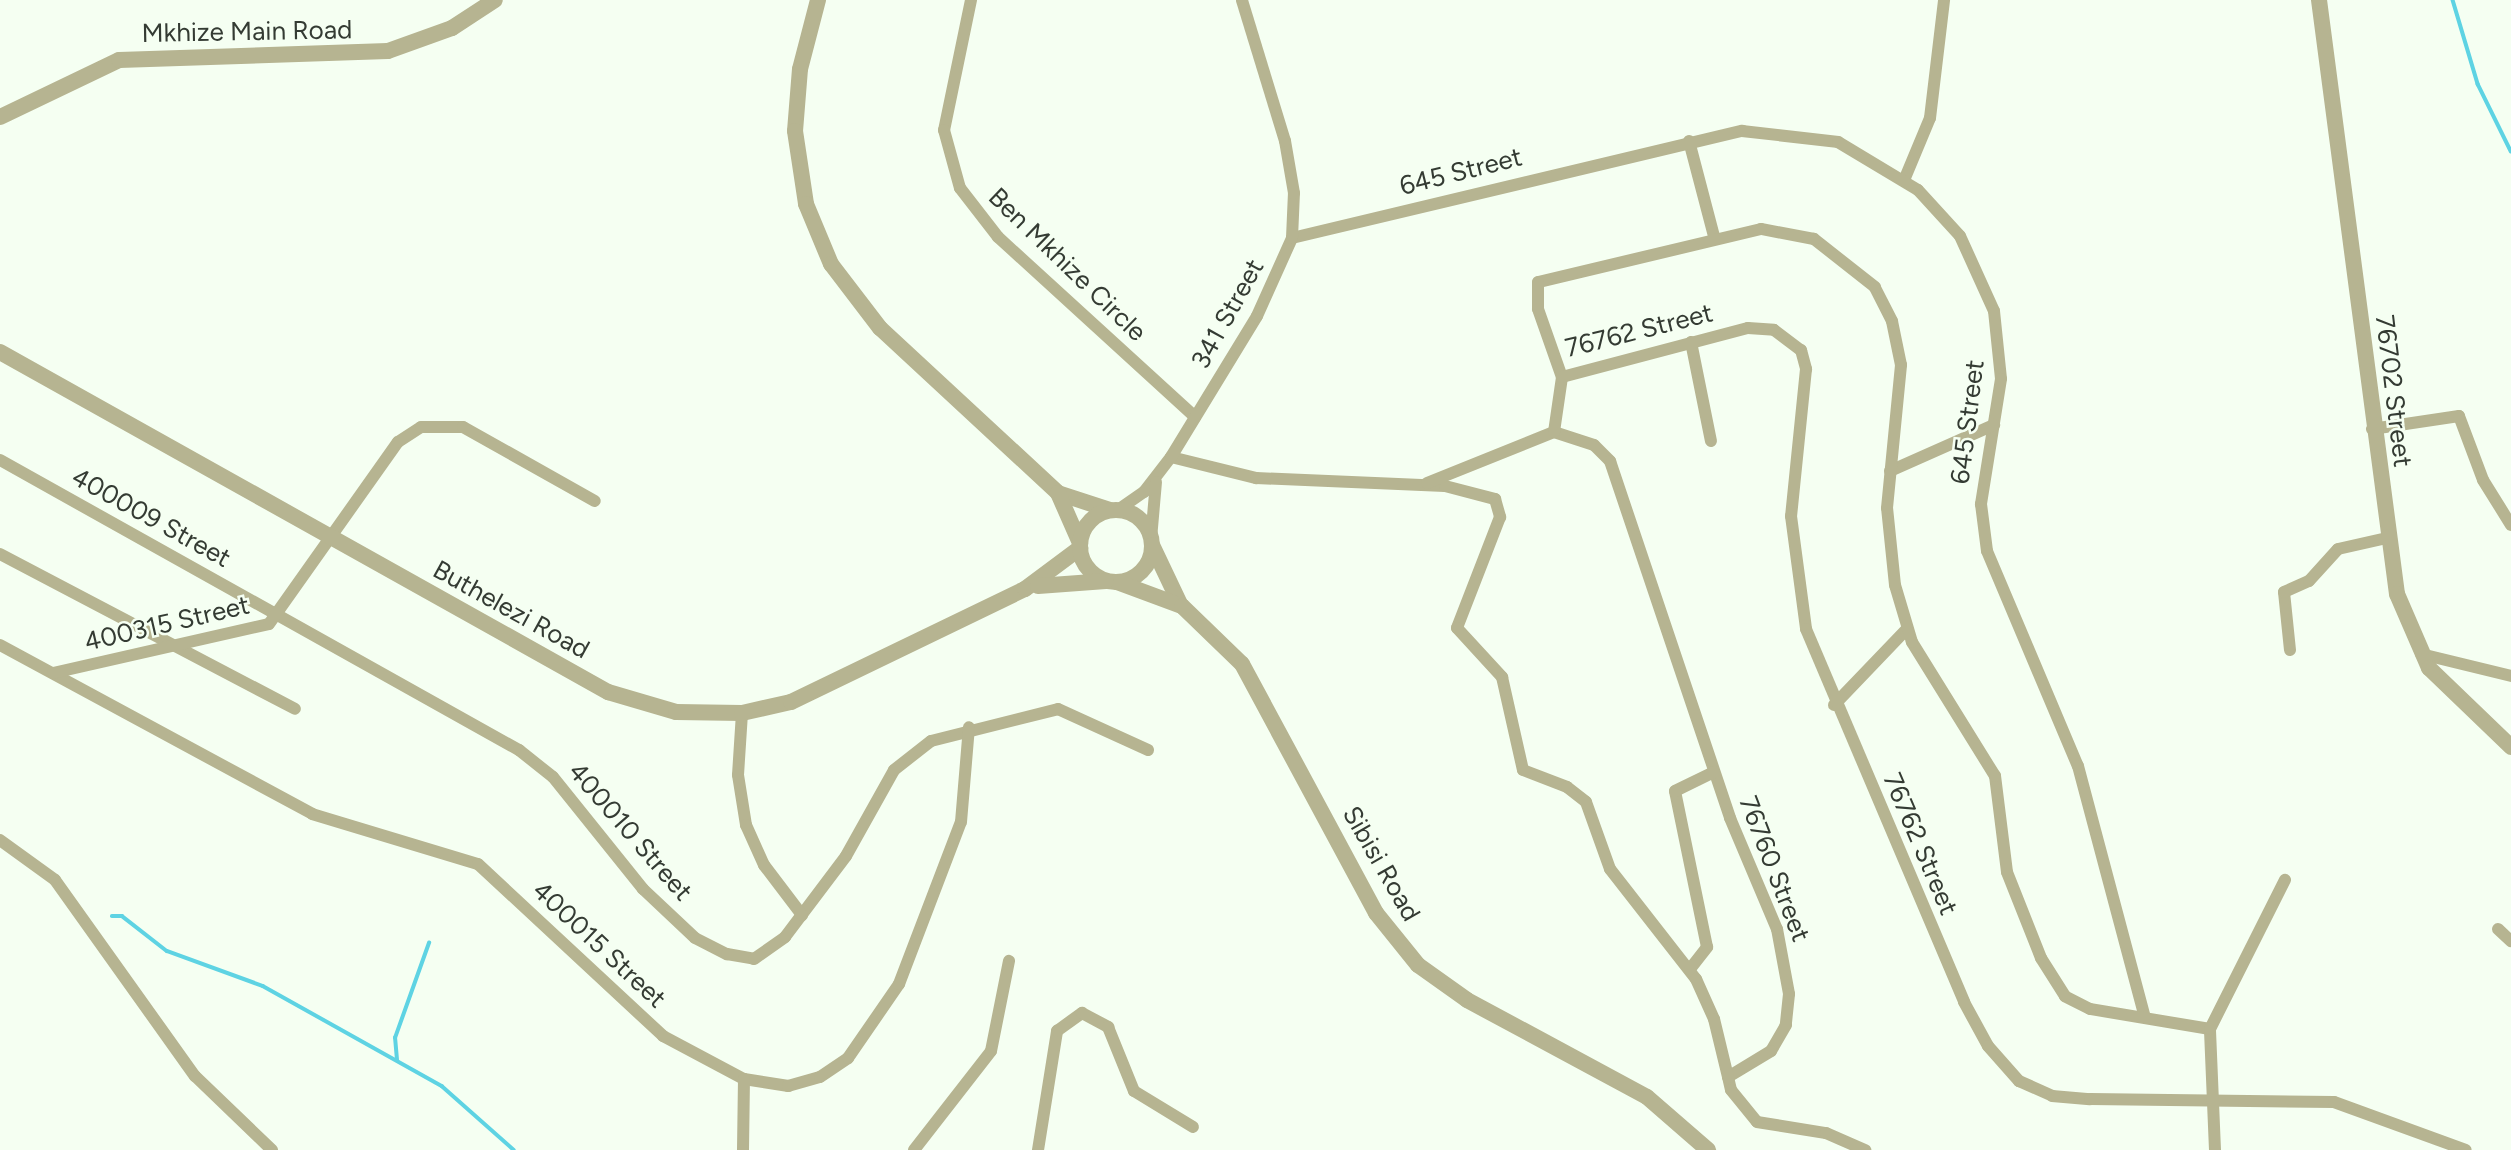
<!DOCTYPE html>
<style>
body{margin:0}
#map{position:relative;width:2511px;height:1150px;overflow:hidden;background:#f5fff2;font-family:Figtree,sans-serif}
div>[style]{position:absolute}
.stream>*{height:3.5px;margin:-1.75px;padding:0 1.75px;transform-origin:1.75px;border-radius:1.75px;background:#5ed3e3}
.minor>*{height:12px;margin:-6px;padding:0 6px;transform-origin:6px;border-radius:6px;background:#b6b491}
.tertiary>*{height:16px;margin:-8px;padding:0 8px;transform-origin:8px;border-radius:8px;background:#b6b491}
.tertiary>.ring{margin:-8px;padding:0;box-sizing:content-box;background:none;border:16px solid #b6b491;border-radius:50%}
span{translate:-50% -50%;white-space:nowrap;text-align:center;line-height:1.15;-webkit-text-stroke:5px #f5fff2;paint-order:stroke}
.street-label{font-size:26px;color:#343b33}
</style>
<div id="map">
<div class="stream">
<div style="left:2453px;top:0;width:88px;rotate:73.4deg"></div>
<div style="left:2478px;top:84px;width:75px;rotate:63.8deg"></div>
<div style="left:112px;top:916px;width:10px"></div>
<div style="left:122px;top:916px;width:57px;rotate:37.9deg"></div>
<div style="left:167px;top:951px;width:102px;rotate:20deg"></div>
<div style="left:263px;top:986px;width:205px;rotate:29.2deg"></div>
<div style="left:442px;top:1086px;width:96px;rotate:41.6deg"></div>
<div style="left:397px;top:1060px;width:22px;rotate:-95deg"></div>
<div style="left:395px;top:1038px;width:101px;rotate:-70.3deg"></div>
</div>
<div class="minor">
<div style="left:971px;top:0;width:133px;rotate:101.7deg"></div>
<div style="left:944px;top:130px;width:60px;rotate:74.6deg"></div>
<div style="left:960px;top:188px;width:62px;rotate:52.2deg"></div>
<div style="left:998px;top:237px;width:267px;rotate:42.4deg"></div>
<div style="left:1689px;top:141px;width:98px;rotate:75.3deg"></div>
<div style="left:1905px;top:178px;width:65px;rotate:-67.4deg"></div>
<div style="left:1930px;top:118px;width:119px;rotate:-83.2deg"></div>
<div style="left:1292px;top:238px;width:463px;rotate:-13.4deg"></div>
<div style="left:1742px;top:131px;width:97px;rotate:6.5deg"></div>
<div style="left:1838px;top:142px;width:93px;rotate:31deg"></div>
<div style="left:1918px;top:190px;width:62px;rotate:47.6deg"></div>
<div style="left:1960px;top:236px;width:82px;rotate:65.6deg"></div>
<div style="left:1994px;top:311px;width:68px;rotate:84.1deg"></div>
<div style="left:2001px;top:379px;width:127px;rotate:99.1deg"></div>
<div style="left:1981px;top:504px;width:47px;rotate:82.7deg"></div>
<div style="left:1987px;top:551px;width:233px;rotate:67.1deg"></div>
<div style="left:2078px;top:766px;width:260px;rotate:75.1deg"></div>
<div style="left:1691px;top:342px;width:101px;rotate:78.6deg"></div>
<div style="left:2372px;top:429px;width:88px;rotate:-8.5deg"></div>
<div style="left:2459px;top:416px;width:68px;rotate:69.4deg"></div>
<div style="left:2483px;top:480px;width:53px;rotate:58.1deg"></div>
<div style="left:1554px;top:432px;width:42px;rotate:18deg"></div>
<div style="left:1594px;top:445px;width:23px;rotate:45deg"></div>
<div style="left:1610px;top:461px;width:377px;rotate:71.4deg"></div>
<div style="left:1730px;top:818px;width:121px;rotate:67.1deg"></div>
<div style="left:1777px;top:929px;width:66px;rotate:79.5deg"></div>
<div style="left:1789px;top:994px;width:31px;rotate:96deg"></div>
<div style="left:1786px;top:1025px;width:30px;rotate:120deg"></div>
<div style="left:1771px;top:1051px;width:50px;rotate:148.8deg"></div>
<div style="left:1728px;top:1077px;width:13px;rotate:77deg"></div>
<div style="left:1731px;top:1090px;width:41px;rotate:50.9deg"></div>
<div style="left:1757px;top:1122px;width:70px;rotate:9.1deg"></div>
<div style="left:1826px;top:1133px;width:43px;rotate:23.6deg"></div>
<div style="left:1171px;top:457px;width:88px;rotate:13.9deg"></div>
<div style="left:1256px;top:478px;width:189px;rotate:2.4deg"></div>
<div style="left:1445px;top:486px;width:52px;rotate:14.6deg"></div>
<div style="left:1495px;top:499px;width:19px;rotate:74deg"></div>
<div style="left:1500px;top:517px;width:119px;rotate:111.2deg"></div>
<div style="left:1457px;top:628px;width:67px;rotate:47.4deg"></div>
<div style="left:1502px;top:677px;width:95px;rotate:77.3deg"></div>
<div style="left:1523px;top:770px;width:47px;rotate:21.1deg"></div>
<div style="left:1567px;top:787px;width:24px;rotate:38deg"></div>
<div style="left:1586px;top:802px;width:71px;rotate:70.3deg"></div>
<div style="left:1610px;top:869px;width:140px;rotate:52deg"></div>
<div style="left:1696px;top:979px;width:44px;rotate:65.8deg"></div>
<div style="left:1714px;top:1019px;width:60px;rotate:76.4deg"></div>
<div style="left:0;top:460px;width:595px;rotate:29.2deg"></div>
<div style="left:519px;top:750px;width:43px;rotate:38.5deg"></div>
<div style="left:553px;top:777px;width:144px;rotate:51.2deg"></div>
<div style="left:643px;top:889px;width:71px;rotate:43.3deg"></div>
<div style="left:695px;top:938px;width:36px;rotate:27deg"></div>
<div style="left:727px;top:954px;width:27px;rotate:10deg"></div>
<div style="left:754px;top:959px;width:38px;rotate:-35deg"></div>
<div style="left:785px;top:937px;width:101px;rotate:-53deg"></div>
<div style="left:846px;top:856px;width:98px;rotate:-60.8deg"></div>
<div style="left:894px;top:770px;width:47px;rotate:-38.1deg"></div>
<div style="left:931px;top:741px;width:131px;rotate:-14.1deg"></div>
<div style="left:1058px;top:709px;width:99px;rotate:24.5deg"></div>
<div style="left:1890px;top:471px;width:114px;rotate:-23.9deg"></div>
<div style="left:1427px;top:483px;width:137px;rotate:-21.9deg"></div>
<div style="left:1554px;top:432px;width:56px;rotate:-81.7deg"></div>
<div style="left:1118px;top:510px;width:32px;rotate:-35deg"></div>
<div style="left:1144px;top:492px;width:44px;rotate:-52.4deg"></div>
<div style="left:1171px;top:457px;width:165px;rotate:-58.6deg"></div>
<div style="left:1257px;top:316px;width:85px;rotate:-65.8deg"></div>
<div style="left:1292px;top:238px;width:45px;rotate:-87.5deg"></div>
<div style="left:1294px;top:193px;width:53px;rotate:-99.8deg"></div>
<div style="left:1285px;top:141px;width:147px;rotate:-107deg"></div>
<div style="left:1151px;top:539px;width:57px;rotate:-85deg"></div>
<div style="left:0;top:554px;width:333px;rotate:27.7deg"></div>
<div style="left:0;top:645px;width:355px;rotate:28.4deg"></div>
<div style="left:312px;top:814px;width:173px;rotate:16.8deg"></div>
<div style="left:478px;top:864px;width:253px;rotate:42.9deg"></div>
<div style="left:663px;top:1036px;width:92px;rotate:28deg"></div>
<div style="left:744px;top:1079px;width:45px;rotate:9deg"></div>
<div style="left:788px;top:1086px;width:33px;rotate:-16deg"></div>
<div style="left:820px;top:1077px;width:34px;rotate:-34deg"></div>
<div style="left:848px;top:1058px;width:90px;rotate:-55.4deg"></div>
<div style="left:899px;top:984px;width:173px;rotate:-69.1deg"></div>
<div style="left:961px;top:822px;width:95px;rotate:-85.2deg"></div>
<div style="left:2290px;top:650px;width:58px;rotate:-95.9deg"></div>
<div style="left:2284px;top:592px;width:27px;rotate:-24deg"></div>
<div style="left:2309px;top:581px;width:43px;rotate:-47.8deg"></div>
<div style="left:2338px;top:549px;width:50px;rotate:-12.7deg"></div>
<div style="left:2421px;top:654px;width:93px;rotate:13.7deg"></div>
<div style="left:53px;top:673px;width:221px;rotate:-12.8deg"></div>
<div style="left:269px;top:624px;width:223px;rotate:-54.7deg"></div>
<div style="left:398px;top:442px;width:27px;rotate:-33deg"></div>
<div style="left:421px;top:427px;width:42px"></div>
<div style="left:463px;top:427px;width:151px;rotate:29.3deg"></div>
<div style="left:1834px;top:705px;width:104px;rotate:-46.2deg"></div>
<div style="left:742px;top:713px;width:62px;rotate:93.7deg"></div>
<div style="left:738px;top:775px;width:51px;rotate:80.9deg"></div>
<div style="left:746px;top:825px;width:44px;rotate:65.8deg"></div>
<div style="left:764px;top:865px;width:63px;rotate:52.8deg"></div>
<div style="left:0;top:840px;width:68px;rotate:36deg"></div>
<div style="left:55px;top:880px;width:241px;rotate:54.5deg"></div>
<div style="left:195px;top:1076px;width:107px;rotate:43.9deg"></div>
<div style="left:2498px;top:929px;width:18px;rotate:43deg"></div>
<div style="left:1690px;top:969px;width:28px;rotate:-52deg"></div>
<div style="left:1707px;top:947px;width:159px;rotate:-101.6deg"></div>
<div style="left:1675px;top:791px;width:43px;rotate:-26deg"></div>
<div style="left:2210px;top:1029px;width:122px;rotate:-170.5deg"></div>
<div style="left:2090px;top:1009px;width:28px;rotate:-153deg"></div>
<div style="left:2065px;top:996px;width:45px;rotate:-122.3deg"></div>
<div style="left:2041px;top:958px;width:92px;rotate:-111.6deg"></div>
<div style="left:2007px;top:872px;width:97px;rotate:-97.1deg"></div>
<div style="left:1995px;top:776px;width:158px;rotate:-121.8deg"></div>
<div style="left:1912px;top:642px;width:59px;rotate:-106.6deg"></div>
<div style="left:1895px;top:585px;width:77px;rotate:-95.9deg"></div>
<div style="left:1887px;top:508px;width:144px;rotate:-84.4deg"></div>
<div style="left:1901px;top:365px;width:45px;rotate:-101.6deg"></div>
<div style="left:1892px;top:321px;width:38px;rotate:-117deg"></div>
<div style="left:1875px;top:287px;width:78px;rotate:-141.8deg"></div>
<div style="left:1814px;top:239px;width:54px;rotate:-169.3deg"></div>
<div style="left:1761px;top:229px;width:229px;rotate:166.6deg"></div>
<div style="left:1538px;top:282px;width:27px;rotate:90deg"></div>
<div style="left:1538px;top:309px;width:72px;rotate:70.6deg"></div>
<div style="left:1562px;top:377px;width:192px;rotate:-14.8deg"></div>
<div style="left:1748px;top:328px;width:26px;rotate:4deg"></div>
<div style="left:1774px;top:330px;width:34px;rotate:37deg"></div>
<div style="left:1801px;top:350px;width:20px;rotate:75deg"></div>
<div style="left:1806px;top:369px;width:148px;rotate:95.8deg"></div>
<div style="left:1791px;top:516px;width:114px;rotate:82.4deg"></div>
<div style="left:1806px;top:629px;width:405px;rotate:67deg"></div>
<div style="left:1964px;top:1002px;width:50px;rotate:61.4deg"></div>
<div style="left:1988px;top:1046px;width:47px;rotate:48.5deg"></div>
<div style="left:2019px;top:1081px;width:36px;rotate:24deg"></div>
<div style="left:2052px;top:1096px;width:38px;rotate:5deg"></div>
<div style="left:2090px;top:1099px;width:244px;rotate:0.7deg"></div>
<div style="left:2334px;top:1102px;width:140px;rotate:20deg"></div>
<div style="left:743px;top:1150px;width:71px;rotate:-89.2deg"></div>
<div style="left:914px;top:1150px;width:125px;rotate:-52.1deg"></div>
<div style="left:991px;top:1051px;width:92px;rotate:-78.7deg"></div>
<div style="left:1038px;top:1150px;width:121px;rotate:-80.9deg"></div>
<div style="left:1057px;top:1031px;width:31px;rotate:-36deg"></div>
<div style="left:1082px;top:1013px;width:30px;rotate:28deg"></div>
<div style="left:1108px;top:1027px;width:69px;rotate:67.9deg"></div>
<div style="left:1134px;top:1091px;width:69px;rotate:31.4deg"></div>
<div style="left:2215px;top:1150px;width:121px;rotate:-92.4deg"></div>
<div style="left:2210px;top:1029px;width:167px;rotate:-63.3deg"></div>
</div>
<div class="tertiary">
<div style="left:818px;top:0;width:71px;rotate:104.6deg"></div>
<div style="left:800px;top:69px;width:62px;rotate:94.6deg"></div>
<div style="left:795px;top:131px;width:74px;rotate:81.4deg"></div>
<div style="left:806px;top:204px;width:65px;rotate:67.4deg"></div>
<div style="left:831px;top:264px;width:81px;rotate:52.6deg"></div>
<div style="left:880px;top:328px;width:243px;rotate:42.8deg"></div>
<div style="left:1058px;top:493px;width:55px;rotate:18.1deg"></div>
<div style="left:2319px;top:0;width:599px;rotate:82.52deg"></div>
<div style="left:2397px;top:594px;width:81px;rotate:66.6deg"></div>
<div style="left:2429px;top:668px;width:114px;rotate:43.9deg"></div>
<div style="left:0;top:117px;width:132px;rotate:-25.6deg"></div>
<div style="left:119px;top:60px;width:269px;rotate:-1.9deg"></div>
<div style="left:388px;top:51px;width:68px;rotate:-19.8deg"></div>
<div style="left:452px;top:28px;width:51px;rotate:-33.1deg"></div>
<div style="left:0;top:352px;width:697px;rotate:29.21deg"></div>
<div style="left:608px;top:692px;width:71px;rotate:16.4deg"></div>
<div style="left:676px;top:712px;width:66px;rotate:0.9deg"></div>
<div style="left:742px;top:713px;width:50px;rotate:-12.7deg"></div>
<div style="left:791px;top:702px;width:260px;rotate:-25.8deg"></div>
<div style="left:1025px;top:589px;width:69px;rotate:-36.7deg"></div>
<div style="left:1058px;top:493px;width:55px;rotate:66.3deg"></div>
<div class="ring" style="left:1080px;top:510px;width:56px;height:56px"></div>
<div style="left:1152px;top:545px;width:65px;rotate:64.6deg"></div>
<div style="left:1117px;top:582px;width:69px;rotate:20.3deg"></div>
<div style="left:1182px;top:606px;width:83px;rotate:44deg"></div>
<div style="left:1242px;top:664px;width:283px;rotate:61.7deg"></div>
<div style="left:1376px;top:913px;width:67px;rotate:51.1deg"></div>
<div style="left:1418px;top:965px;width:60px;rotate:35.5deg"></div>
<div style="left:1467px;top:1000px;width:204px;rotate:28.3deg"></div>
<div style="left:1647px;top:1097px;width:81px;rotate:41deg"></div>
<div style="left:1038px;top:586px;width:68px;rotate:-4.2deg"></div>
</div>
<div class="street-label">
<span style="left:247px;top:32px;rotate:-1deg">Mkhize Main Road</span>
<span style="left:1461px;top:172px;rotate:-14deg">645 Street</span>
<span style="left:1067px;top:265px;rotate:44deg">Ben Mkhize Circle</span>
<span style="left:1228px;top:314px;rotate:-61deg">341 Street</span>
<span style="left:1639px;top:331px;rotate:-14deg">76762 Street</span>
<span style="left:2393px;top:391px;rotate:83deg">76702 Street</span>
<span style="left:1968px;top:422px;rotate:-83deg">645 Street</span>
<span style="left:151px;top:518px;rotate:29deg">400009 Street</span>
<span style="left:511px;top:610px;rotate:29deg">Buthelezi Road</span>
<span style="left:167px;top:624px;rotate:-13deg">400315 Street</span>
<span style="left:630px;top:832px;rotate:49deg">400010 Street</span>
<span style="left:1920px;top:844px;rotate:67deg">76762 Street</span>
<span style="left:1381px;top:864px;rotate:60deg">Sibisi Road</span>
<span style="left:1774px;top:869px;rotate:69deg">76760 Street</span>
<span style="left:599px;top:945px;rotate:43deg">400015 Street</span>
</div>
</div>
